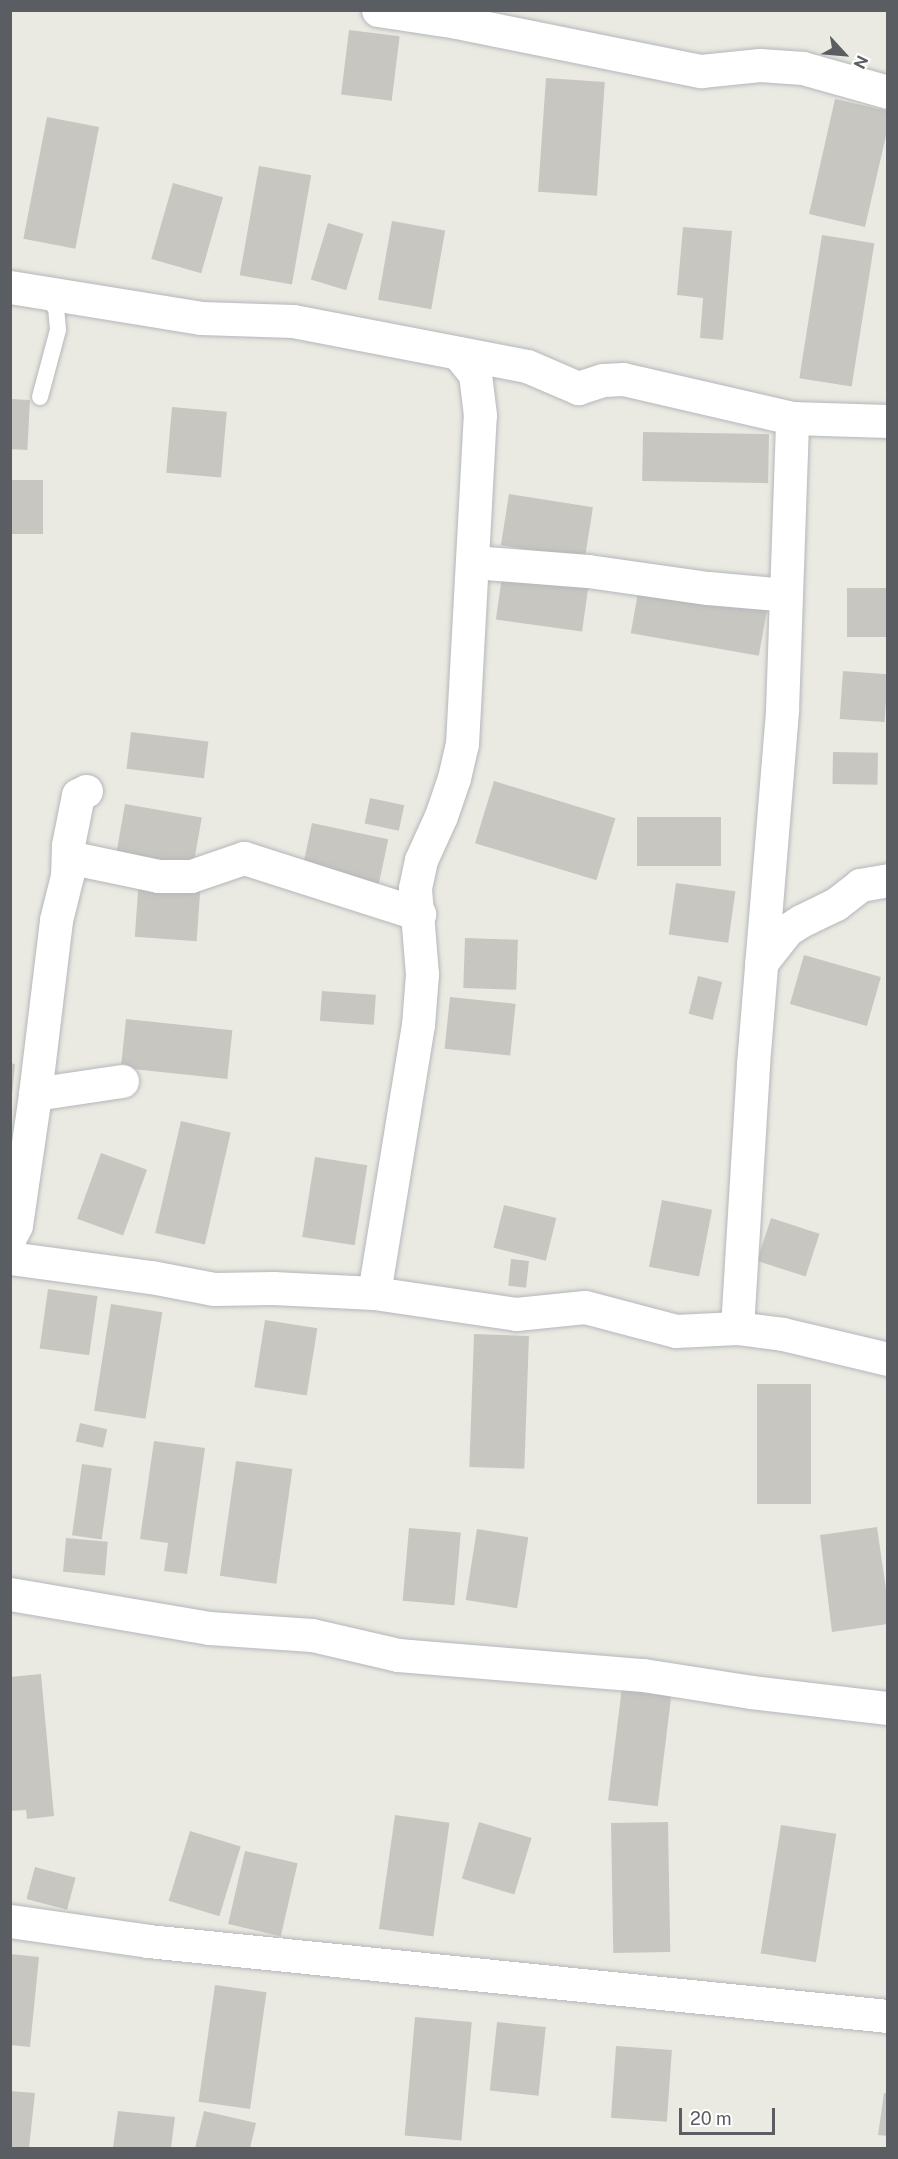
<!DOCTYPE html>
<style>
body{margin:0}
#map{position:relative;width:898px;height:2159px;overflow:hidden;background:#ebeae2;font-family:"Public Sans",sans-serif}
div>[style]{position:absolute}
.building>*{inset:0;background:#c8c6c1;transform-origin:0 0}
.roads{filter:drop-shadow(0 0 2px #b4b7bb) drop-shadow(0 0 2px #b4b7bb)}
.service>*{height:16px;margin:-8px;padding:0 8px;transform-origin:8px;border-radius:8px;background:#fff}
.minor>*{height:33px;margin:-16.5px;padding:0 16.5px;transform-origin:16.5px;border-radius:16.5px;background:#fff}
span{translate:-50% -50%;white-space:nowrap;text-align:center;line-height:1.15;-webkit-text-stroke:4.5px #fff;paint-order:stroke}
.frame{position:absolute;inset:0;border:12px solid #5a5d61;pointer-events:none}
.north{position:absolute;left:814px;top:24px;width:60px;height:60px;-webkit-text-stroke:4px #fff;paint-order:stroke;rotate:116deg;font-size:16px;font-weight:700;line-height:24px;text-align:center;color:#5a5d61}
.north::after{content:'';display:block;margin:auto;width:21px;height:27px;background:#5a5d61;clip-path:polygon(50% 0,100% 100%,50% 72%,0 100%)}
.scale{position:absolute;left:679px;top:2108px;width:96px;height:27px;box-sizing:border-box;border:3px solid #5a5d61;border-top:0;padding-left:8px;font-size:18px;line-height:21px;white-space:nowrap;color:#5a5d61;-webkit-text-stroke:4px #fff;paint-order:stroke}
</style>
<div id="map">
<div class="building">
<div style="left:349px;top:30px;width:51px;height:65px;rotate:7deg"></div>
<div style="left:546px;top:78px;width:59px;height:114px;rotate:4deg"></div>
<div style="clip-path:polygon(835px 99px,888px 111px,888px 127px,865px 227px,809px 214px)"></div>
<div style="left:47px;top:117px;width:53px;height:124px;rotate:11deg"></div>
<div style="left:259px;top:166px;width:53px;height:111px;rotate:10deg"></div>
<div style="left:173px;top:183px;width:52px;height:79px;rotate:16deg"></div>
<div style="left:392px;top:221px;width:54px;height:80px;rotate:10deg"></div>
<div style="left:328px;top:223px;width:37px;height:59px;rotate:17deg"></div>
<div style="clip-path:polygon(683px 227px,732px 231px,723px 340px,700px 338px,703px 298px,677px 295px)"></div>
<div style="left:822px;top:235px;width:53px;height:145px;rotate:9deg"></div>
<div style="left:10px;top:399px;width:20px;height:50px;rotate:3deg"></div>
<div style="left:172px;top:407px;width:55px;height:66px;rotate:5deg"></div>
<div style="left:643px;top:432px;width:126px;height:49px;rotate:1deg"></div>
<div style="left:10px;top:480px;width:33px;height:54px"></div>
<div style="left:509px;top:494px;width:85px;height:52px;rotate:9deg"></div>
<div style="left:503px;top:569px;width:87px;height:51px;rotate:8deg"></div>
<div style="left:640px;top:581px;width:130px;height:53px;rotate:10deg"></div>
<div style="left:847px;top:588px;width:41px;height:49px"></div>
<div style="left:843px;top:671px;width:45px;height:48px;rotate:4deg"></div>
<div style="left:131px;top:732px;width:78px;height:37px;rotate:7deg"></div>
<div style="left:833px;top:752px;width:45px;height:32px;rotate:1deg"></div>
<div style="left:494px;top:781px;width:127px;height:65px;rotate:17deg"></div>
<div style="left:370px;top:798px;width:35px;height:26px;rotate:12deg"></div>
<div style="left:125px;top:804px;width:78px;height:49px;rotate:10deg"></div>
<div style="left:721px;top:817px;width:49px;height:84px;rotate:90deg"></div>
<div style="left:312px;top:823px;width:78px;height:48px;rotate:12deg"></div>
<div style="left:139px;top:877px;width:62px;height:60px;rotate:4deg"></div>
<div style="left:676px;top:883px;width:60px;height:52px;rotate:8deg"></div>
<div style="left:465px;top:938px;width:53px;height:50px;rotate:2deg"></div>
<div style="left:804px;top:955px;width:80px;height:51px;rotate:16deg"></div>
<div style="left:698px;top:976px;width:25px;height:39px;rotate:14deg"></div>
<div style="left:322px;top:991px;width:54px;height:30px;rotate:4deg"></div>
<div style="left:450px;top:997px;width:66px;height:52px;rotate:6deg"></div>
<div style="left:126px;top:1019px;width:107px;height:49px;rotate:6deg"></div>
<div style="clip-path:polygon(10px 1063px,15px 1064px,12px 1095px,10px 1095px)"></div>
<div style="left:181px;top:1121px;width:51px;height:115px;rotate:13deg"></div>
<div style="left:101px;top:1153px;width:49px;height:70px;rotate:20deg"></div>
<div style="left:315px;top:1157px;width:53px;height:81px;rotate:9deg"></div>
<div style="left:662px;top:1200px;width:51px;height:68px;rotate:11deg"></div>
<div style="left:504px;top:1205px;width:54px;height:44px;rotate:14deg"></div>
<div style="left:771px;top:1218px;width:51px;height:45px;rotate:18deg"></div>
<div style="left:511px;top:1259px;width:18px;height:27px;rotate:6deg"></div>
<div style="left:48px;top:1289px;width:50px;height:60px;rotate:8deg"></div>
<div style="left:111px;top:1304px;width:52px;height:108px;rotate:9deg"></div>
<div style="left:265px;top:1320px;width:53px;height:68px;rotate:9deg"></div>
<div style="left:474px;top:1334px;width:55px;height:133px;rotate:2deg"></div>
<div style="left:811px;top:1384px;width:120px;height:54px;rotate:90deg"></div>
<div style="left:80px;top:1423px;width:28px;height:19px;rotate:13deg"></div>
<div style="clip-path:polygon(154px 1441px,205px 1448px,187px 1574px,164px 1571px,168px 1543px,140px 1539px)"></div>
<div style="left:236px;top:1461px;width:57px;height:116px;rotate:8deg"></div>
<div style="left:82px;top:1464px;width:30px;height:72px;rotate:8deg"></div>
<div style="clip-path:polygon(877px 1527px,888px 1603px,888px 1624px,832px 1632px,820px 1535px)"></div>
<div style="left:409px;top:1528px;width:52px;height:73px;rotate:5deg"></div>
<div style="left:477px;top:1529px;width:52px;height:72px;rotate:9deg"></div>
<div style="left:66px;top:1538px;width:42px;height:34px;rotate:5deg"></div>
<div style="clip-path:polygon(41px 1674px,54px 1816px,27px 1819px,26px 1810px,10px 1811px,10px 1677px)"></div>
<div style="left:622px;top:1687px;width:50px;height:114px;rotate:7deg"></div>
<div style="left:395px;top:1815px;width:55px;height:115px;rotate:8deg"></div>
<div style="left:479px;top:1822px;width:55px;height:59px;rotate:17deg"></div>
<div style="left:668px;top:1822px;width:130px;height:57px;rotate:89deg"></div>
<div style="left:781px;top:1825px;width:56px;height:130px;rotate:9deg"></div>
<div style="left:190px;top:1831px;width:53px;height:73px;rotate:17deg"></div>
<div style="left:245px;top:1851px;width:54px;height:75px;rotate:13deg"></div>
<div style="left:35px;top:1867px;width:42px;height:33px;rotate:15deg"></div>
<div style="clip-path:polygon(10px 1954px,39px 1957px,30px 2047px,10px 2045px)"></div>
<div style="left:215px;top:1985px;width:52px;height:118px;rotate:8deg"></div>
<div style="left:415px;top:2017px;width:57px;height:119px;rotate:5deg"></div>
<div style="left:497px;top:2022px;width:49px;height:69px;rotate:6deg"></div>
<div style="left:616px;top:2046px;width:56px;height:72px;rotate:4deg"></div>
<div style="clip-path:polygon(10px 2091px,35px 2093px,29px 2148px,10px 2148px)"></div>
<div style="clip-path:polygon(884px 2093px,888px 2093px,888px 2136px,878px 2135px)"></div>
<div style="clip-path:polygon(118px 2111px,175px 2117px,171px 2148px,113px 2148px)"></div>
<div style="clip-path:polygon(204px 2111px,256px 2123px,250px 2148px,195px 2148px)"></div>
</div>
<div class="roads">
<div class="service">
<div style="left:40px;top:397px;width:69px;rotate:-75deg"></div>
<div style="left:58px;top:330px;width:22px;rotate:-95deg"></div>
<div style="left:56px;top:308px;width:20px;rotate:-135deg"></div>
</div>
<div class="minor">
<div style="left:378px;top:10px;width:80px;rotate:8.6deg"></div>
<div style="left:457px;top:22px;width:249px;rotate:11.4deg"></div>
<div style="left:701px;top:71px;width:59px;rotate:-5.8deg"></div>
<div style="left:760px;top:65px;width:43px;rotate:4deg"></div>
<div style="left:803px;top:68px;width:88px;rotate:15.8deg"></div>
<div style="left:10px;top:287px;width:193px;rotate:9.2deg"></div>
<div style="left:201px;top:318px;width:92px;rotate:1.9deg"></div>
<div style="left:293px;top:321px;width:238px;rotate:10.9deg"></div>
<div style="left:527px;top:366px;width:56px;rotate:23.3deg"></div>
<div style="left:578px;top:388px;width:26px;rotate:-18deg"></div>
<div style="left:603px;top:380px;width:20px;rotate:-3deg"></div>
<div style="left:623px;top:379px;width:173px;rotate:13deg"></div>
<div style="left:792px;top:418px;width:96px;rotate:1.8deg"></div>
<div style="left:473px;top:562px;width:115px;rotate:4.5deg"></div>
<div style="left:588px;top:571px;width:121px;rotate:8.1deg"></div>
<div style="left:708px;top:588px;width:78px;rotate:5.1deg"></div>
<div style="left:68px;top:857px;width:92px;rotate:11.9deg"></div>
<div style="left:158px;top:876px;width:33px"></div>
<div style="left:191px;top:876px;width:56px;rotate:-18.8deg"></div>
<div style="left:244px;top:858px;width:184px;rotate:17.7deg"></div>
<div style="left:761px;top:963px;width:42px;rotate:-51.8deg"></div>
<div style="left:787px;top:930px;width:17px;rotate:-33deg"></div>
<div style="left:801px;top:921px;width:39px;rotate:-26deg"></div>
<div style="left:836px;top:904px;width:31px;rotate:-38deg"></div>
<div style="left:860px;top:885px;width:28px;rotate:-10deg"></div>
<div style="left:35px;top:1094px;width:175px;rotate:-83.1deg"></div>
<div style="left:56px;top:920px;width:45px;rotate:-76deg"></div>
<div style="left:67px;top:876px;width:31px;rotate:-88deg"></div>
<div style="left:68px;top:845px;width:51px;rotate:-78.7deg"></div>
<div style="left:78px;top:795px;width:9px;rotate:-27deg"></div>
<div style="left:10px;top:1237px;width:13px;rotate:-63deg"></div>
<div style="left:16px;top:1225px;width:132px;rotate:-81.7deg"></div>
<div style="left:35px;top:1094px;width:88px;rotate:-8.5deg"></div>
<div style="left:10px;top:1258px;width:142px;rotate:7.7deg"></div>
<div style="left:151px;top:1277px;width:64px;rotate:10.8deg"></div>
<div style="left:214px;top:1289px;width:59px;rotate:-1deg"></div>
<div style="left:273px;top:1288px;width:101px;rotate:2.8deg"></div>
<div style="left:374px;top:1293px;width:144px;rotate:8.4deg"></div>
<div style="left:516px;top:1314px;width:69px;rotate:-5.8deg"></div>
<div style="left:585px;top:1307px;width:94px;rotate:14.8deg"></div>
<div style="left:676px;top:1331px;width:61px;rotate:-2.8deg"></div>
<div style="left:737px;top:1328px;width:46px;rotate:7.4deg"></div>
<div style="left:783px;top:1334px;width:108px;rotate:13.4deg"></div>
<div style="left:374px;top:1293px;width:272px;rotate:-80.7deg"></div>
<div style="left:418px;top:1025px;width:51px;rotate:-85.5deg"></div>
<div style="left:422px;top:974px;width:86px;rotate:-94.7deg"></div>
<div style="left:415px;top:888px;width:29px;rotate:-78deg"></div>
<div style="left:421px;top:860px;width:48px;rotate:-65.6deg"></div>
<div style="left:441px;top:816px;width:40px;rotate:-71.1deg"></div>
<div style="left:454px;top:778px;width:35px;rotate:-77deg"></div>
<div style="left:462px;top:744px;width:329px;rotate:-86.9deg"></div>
<div style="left:480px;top:415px;width:41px;rotate:-97deg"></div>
<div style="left:475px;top:374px;width:27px;rotate:-129deg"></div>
<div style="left:737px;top:1328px;width:264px;rotate:-86.5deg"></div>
<div style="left:753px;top:1064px;width:355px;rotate:-85.3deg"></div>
<div style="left:782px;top:710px;width:292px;rotate:-88deg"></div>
<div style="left:10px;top:1594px;width:202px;rotate:9.7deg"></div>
<div style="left:209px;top:1628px;width:103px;rotate:3.9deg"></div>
<div style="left:312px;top:1635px;width:88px;rotate:13.1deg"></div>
<div style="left:398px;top:1655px;width:246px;rotate:4.7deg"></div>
<div style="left:643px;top:1675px;width:109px;rotate:8.9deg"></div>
<div style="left:751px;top:1692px;width:138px;rotate:6.7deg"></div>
<div style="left:10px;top:1921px;width:139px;rotate:8.2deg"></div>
<div style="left:148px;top:1941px;width:744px;rotate:5.79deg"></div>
</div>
</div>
<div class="frame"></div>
<div class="north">N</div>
<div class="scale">20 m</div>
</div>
